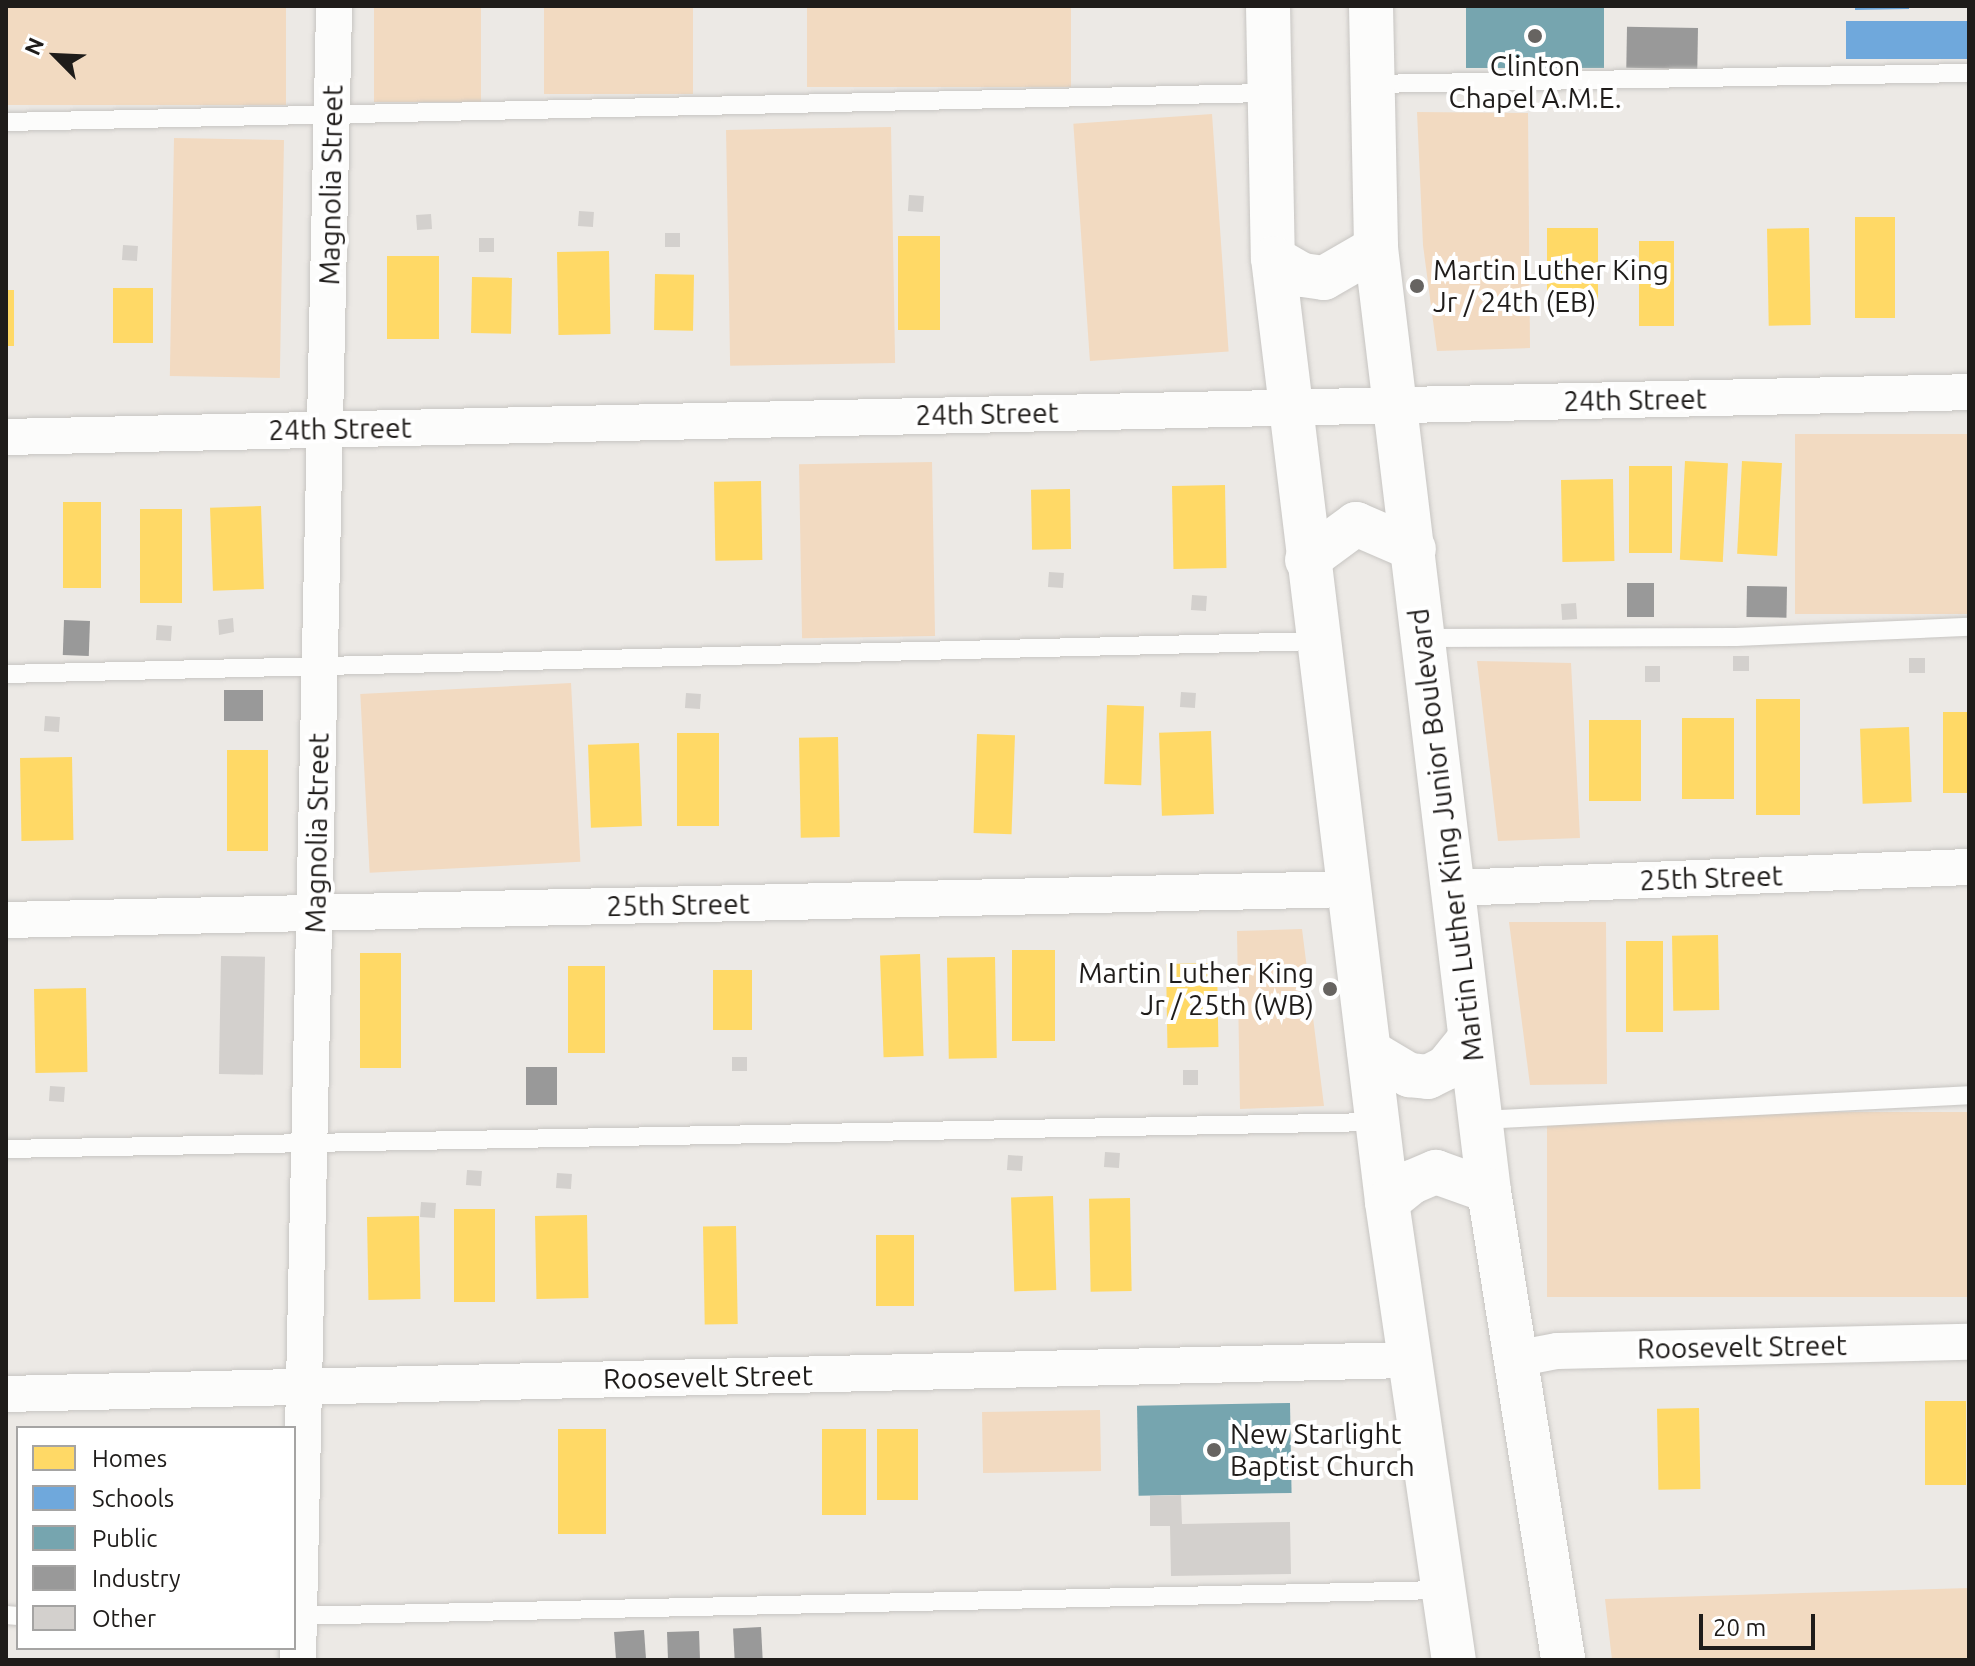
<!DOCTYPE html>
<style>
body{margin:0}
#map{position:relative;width:1975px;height:1666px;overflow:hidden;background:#ece9e5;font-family:Ubuntu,sans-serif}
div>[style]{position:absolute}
.green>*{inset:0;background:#f2dac1;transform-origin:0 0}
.homes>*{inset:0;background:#ffd966;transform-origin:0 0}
.schools>*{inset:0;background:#6fa8dc;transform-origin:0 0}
.public>*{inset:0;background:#76a5af;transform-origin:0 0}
.industry>*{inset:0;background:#999;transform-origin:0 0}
.building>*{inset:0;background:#d3d0cd;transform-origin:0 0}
.roads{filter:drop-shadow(0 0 2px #c7c5c2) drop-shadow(0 0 2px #c7c5c2)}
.lane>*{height:18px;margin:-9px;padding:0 9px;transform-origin:9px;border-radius:9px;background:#fcfcfb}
.street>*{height:36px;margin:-18px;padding:0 18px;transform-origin:18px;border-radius:18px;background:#fcfcfb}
.secondary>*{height:44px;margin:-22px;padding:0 22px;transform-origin:22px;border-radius:22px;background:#fcfcfb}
.dots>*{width:22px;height:22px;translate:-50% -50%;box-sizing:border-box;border:4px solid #fff;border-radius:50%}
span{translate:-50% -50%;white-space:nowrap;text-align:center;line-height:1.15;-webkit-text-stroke:8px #fff;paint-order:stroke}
.poi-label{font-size:28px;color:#1f1c1a}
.left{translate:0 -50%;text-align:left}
.right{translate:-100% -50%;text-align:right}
.street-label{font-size:28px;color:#1f1c1a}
.frame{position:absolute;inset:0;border:8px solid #1f1c1a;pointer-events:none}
.legend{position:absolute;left:16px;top:1426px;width:280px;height:224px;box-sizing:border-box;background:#fff;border:2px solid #a5a4a3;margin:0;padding:10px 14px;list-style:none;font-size:24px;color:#1f1c1a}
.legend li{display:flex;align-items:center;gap:16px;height:40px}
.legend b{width:40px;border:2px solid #a5a4a3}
.north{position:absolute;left:16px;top:16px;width:80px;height:80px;-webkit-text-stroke:6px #fff;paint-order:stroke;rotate:294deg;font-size:22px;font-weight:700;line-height:32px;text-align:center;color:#1f1c1a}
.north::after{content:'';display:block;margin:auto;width:28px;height:36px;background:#1f1c1a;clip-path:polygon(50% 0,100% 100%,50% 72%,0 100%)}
.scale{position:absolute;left:1699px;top:1614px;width:116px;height:36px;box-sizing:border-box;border:4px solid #1f1c1a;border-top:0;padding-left:10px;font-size:24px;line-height:28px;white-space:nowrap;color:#1f1c1a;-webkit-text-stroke:6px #fff;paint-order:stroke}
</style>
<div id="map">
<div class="green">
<div style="left:6px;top:6px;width:280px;height:99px"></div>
<div style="left:374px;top:6px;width:107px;height:96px"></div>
<div style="left:544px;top:6px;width:149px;height:88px"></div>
<div style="left:807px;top:6px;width:264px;height:81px"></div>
<div style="clip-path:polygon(1417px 112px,1528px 113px,1530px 348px,1437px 351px,1423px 245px)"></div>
<div style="left:1212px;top:114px;width:238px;height:139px;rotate:86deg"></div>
<div style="left:891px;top:127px;width:236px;height:165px;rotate:89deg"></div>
<div style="left:174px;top:138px;width:110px;height:238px;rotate:1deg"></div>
<div style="left:1969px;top:434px;width:180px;height:174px;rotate:90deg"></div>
<div style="left:932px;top:462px;width:174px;height:133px;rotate:89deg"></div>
<div style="clip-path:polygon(1477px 661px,1571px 663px,1580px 838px,1498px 841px)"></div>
<div style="left:571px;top:683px;width:179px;height:211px;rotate:87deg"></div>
<div style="clip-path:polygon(1509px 922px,1606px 922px,1607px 1084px,1530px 1085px)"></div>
<div style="clip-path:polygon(1302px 929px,1324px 1106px,1240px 1109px,1237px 931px)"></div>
<div style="left:1969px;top:1112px;width:185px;height:422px;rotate:90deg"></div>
<div style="left:1100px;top:1410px;width:61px;height:118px;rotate:89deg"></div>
<div style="clip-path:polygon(1969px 1588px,1969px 1660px,1612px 1660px,1605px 1599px)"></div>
</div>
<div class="homes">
<div style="left:1855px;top:217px;width:40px;height:101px"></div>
<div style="left:1547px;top:228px;width:51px;height:81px"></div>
<div style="left:1809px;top:228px;width:97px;height:42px;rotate:89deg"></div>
<div style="left:898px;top:236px;width:42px;height:94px"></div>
<div style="left:1639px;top:241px;width:35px;height:85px"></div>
<div style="left:609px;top:251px;width:83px;height:52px;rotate:89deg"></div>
<div style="left:387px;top:256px;width:52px;height:83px"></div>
<div style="left:655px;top:274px;width:39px;height:56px;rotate:1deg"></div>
<div style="left:472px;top:277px;width:40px;height:56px;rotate:1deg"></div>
<div style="left:113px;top:288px;width:40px;height:55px"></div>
<div style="left:6px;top:290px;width:8px;height:56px"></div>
<div style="left:1685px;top:461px;width:43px;height:99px;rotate:3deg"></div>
<div style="left:1742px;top:461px;width:40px;height:93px;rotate:3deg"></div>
<div style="left:1629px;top:466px;width:43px;height:87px"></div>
<div style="left:1613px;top:479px;width:82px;height:52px;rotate:89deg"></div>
<div style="left:761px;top:481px;width:79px;height:47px;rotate:89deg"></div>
<div style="left:1225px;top:485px;width:83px;height:53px;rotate:89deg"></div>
<div style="left:1070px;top:489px;width:60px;height:39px;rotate:89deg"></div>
<div style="left:63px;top:502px;width:38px;height:86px"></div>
<div style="left:261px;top:506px;width:83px;height:51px;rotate:88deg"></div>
<div style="left:140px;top:509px;width:42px;height:94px"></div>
<div style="left:1756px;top:699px;width:44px;height:116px"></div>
<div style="left:1107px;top:705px;width:37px;height:79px;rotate:2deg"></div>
<div style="left:1969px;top:712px;width:81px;height:26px;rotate:90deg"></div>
<div style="left:1734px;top:718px;width:81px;height:52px;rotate:90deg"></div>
<div style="left:1641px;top:720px;width:81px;height:52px;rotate:90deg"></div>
<div style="left:1909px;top:727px;width:75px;height:49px;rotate:88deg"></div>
<div style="left:1211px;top:731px;width:83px;height:52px;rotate:88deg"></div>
<div style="left:677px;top:733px;width:42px;height:93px"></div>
<div style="left:977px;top:734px;width:38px;height:99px;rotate:2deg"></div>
<div style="left:838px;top:737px;width:100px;height:39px;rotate:89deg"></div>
<div style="left:639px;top:743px;width:83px;height:51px;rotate:88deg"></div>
<div style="left:227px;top:750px;width:41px;height:101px"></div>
<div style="left:72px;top:757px;width:83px;height:52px;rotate:89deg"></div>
<div style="left:1718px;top:935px;width:75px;height:46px;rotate:89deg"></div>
<div style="left:1626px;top:941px;width:37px;height:91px"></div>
<div style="left:1012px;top:950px;width:43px;height:91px"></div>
<div style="left:401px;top:953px;width:115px;height:41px;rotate:90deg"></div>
<div style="left:920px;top:954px;width:102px;height:40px;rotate:88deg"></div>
<div style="left:995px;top:957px;width:101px;height:48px;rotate:89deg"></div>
<div style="left:1217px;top:963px;width:84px;height:51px;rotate:89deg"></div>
<div style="left:568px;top:966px;width:37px;height:87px"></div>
<div style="left:752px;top:970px;width:60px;height:39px;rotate:90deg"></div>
<div style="left:86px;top:988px;width:84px;height:52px;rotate:89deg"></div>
<div style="left:1053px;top:1196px;width:94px;height:42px;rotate:88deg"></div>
<div style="left:1130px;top:1198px;width:93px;height:41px;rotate:89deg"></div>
<div style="left:454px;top:1209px;width:41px;height:93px"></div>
<div style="left:587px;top:1215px;width:83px;height:52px;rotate:89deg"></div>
<div style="left:419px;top:1216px;width:83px;height:52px;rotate:89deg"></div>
<div style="left:736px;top:1226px;width:98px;height:33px;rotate:89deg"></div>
<div style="left:914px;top:1235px;width:71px;height:38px;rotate:90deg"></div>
<div style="left:1925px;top:1401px;width:41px;height:84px"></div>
<div style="left:1699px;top:1408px;width:81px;height:42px;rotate:89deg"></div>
<div style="left:558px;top:1429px;width:48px;height:105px"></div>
<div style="left:822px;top:1429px;width:44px;height:86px"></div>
<div style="left:877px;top:1429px;width:41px;height:71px"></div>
</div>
<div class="schools">
<div style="clip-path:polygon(1855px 6px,1909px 6px,1909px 9px,1855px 10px)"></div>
<div style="left:1969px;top:21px;width:38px;height:123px;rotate:90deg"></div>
</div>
<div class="public">
<div style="left:1466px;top:6px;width:138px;height:62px"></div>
<div style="left:1290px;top:1403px;width:90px;height:153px;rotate:89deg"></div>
</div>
<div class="industry">
<div style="left:1698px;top:28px;width:41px;height:71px;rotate:91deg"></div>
<div style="left:1627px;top:583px;width:27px;height:34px"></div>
<div style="left:1747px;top:586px;width:40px;height:31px;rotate:1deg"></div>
<div style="left:64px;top:620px;width:26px;height:35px;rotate:2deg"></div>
<div style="left:263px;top:690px;width:31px;height:39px;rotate:90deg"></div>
<div style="left:526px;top:1067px;width:31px;height:38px"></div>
<div style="left:761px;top:1627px;width:33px;height:28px;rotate:87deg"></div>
<div style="left:644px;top:1630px;width:30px;height:30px;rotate:86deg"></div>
<div style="left:699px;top:1631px;width:29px;height:32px;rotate:88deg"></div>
</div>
<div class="building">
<div style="left:909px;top:195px;width:15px;height:16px;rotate:4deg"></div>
<div style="left:579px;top:211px;width:15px;height:15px;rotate:4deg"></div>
<div style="left:431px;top:214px;width:15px;height:15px;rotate:86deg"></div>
<div style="left:665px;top:233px;width:15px;height:14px"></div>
<div style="left:479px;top:238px;width:15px;height:14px"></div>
<div style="left:123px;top:245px;width:15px;height:15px;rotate:4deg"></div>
<div style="left:1049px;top:572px;width:15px;height:15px;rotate:4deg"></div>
<div style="left:1192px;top:595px;width:15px;height:15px;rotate:4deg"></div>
<div style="left:1576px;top:603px;width:16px;height:15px;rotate:86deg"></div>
<div style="clip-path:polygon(233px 618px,234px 632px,219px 635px,218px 620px)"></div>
<div style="left:157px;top:625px;width:15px;height:15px;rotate:4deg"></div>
<div style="left:1749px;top:656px;width:15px;height:16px;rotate:90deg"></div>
<div style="left:1925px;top:658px;width:15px;height:16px;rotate:90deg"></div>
<div style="left:1645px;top:666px;width:15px;height:16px"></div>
<div style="left:1181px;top:692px;width:15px;height:15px;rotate:4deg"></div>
<div style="left:686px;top:693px;width:15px;height:15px;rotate:4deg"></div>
<div style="left:45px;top:716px;width:15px;height:15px;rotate:4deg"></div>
<div style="left:221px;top:956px;width:44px;height:118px;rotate:1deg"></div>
<div style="left:732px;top:1057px;width:15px;height:14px"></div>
<div style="left:1183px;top:1070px;width:15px;height:15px"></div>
<div style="left:50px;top:1086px;width:15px;height:15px;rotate:4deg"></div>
<div style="left:1105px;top:1152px;width:15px;height:15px;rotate:4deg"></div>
<div style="left:1008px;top:1155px;width:15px;height:15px;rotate:4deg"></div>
<div style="left:467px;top:1170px;width:15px;height:15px;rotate:4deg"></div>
<div style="left:557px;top:1173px;width:15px;height:15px;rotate:4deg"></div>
<div style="left:421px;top:1202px;width:15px;height:15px;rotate:4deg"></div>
<div style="clip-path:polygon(1181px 1495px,1182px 1524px,1290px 1522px,1291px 1574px,1171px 1576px,1170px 1526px,1150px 1526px,1150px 1496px)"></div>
</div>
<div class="roads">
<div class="lane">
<div style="left:1372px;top:84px;width:597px;rotate:-1.06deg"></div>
<div style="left:6px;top:122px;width:1261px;rotate:-1.32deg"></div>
<div style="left:1424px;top:638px;width:312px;rotate:-0.2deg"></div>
<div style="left:1736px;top:637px;width:233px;rotate:-2.5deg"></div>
<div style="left:6px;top:674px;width:1311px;rotate:-1.44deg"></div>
<div style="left:1480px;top:1120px;width:490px;rotate:-2.9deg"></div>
<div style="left:6px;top:1149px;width:1372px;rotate:-1.13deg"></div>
<div style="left:6px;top:1615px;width:12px;rotate:5deg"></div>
<div style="left:295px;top:1616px;width:1148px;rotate:-1.3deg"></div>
</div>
<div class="street">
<div style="left:6px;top:437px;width:1964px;rotate:-1.31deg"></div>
<div style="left:1454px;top:888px;width:515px;rotate:-2.34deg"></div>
<div style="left:6px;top:920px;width:1344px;rotate:-1.32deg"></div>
<div style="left:1515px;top:1359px;width:43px;rotate:-10.8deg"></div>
<div style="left:1557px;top:1351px;width:412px;rotate:-1.3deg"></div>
<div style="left:6px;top:1394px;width:1403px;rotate:-1.39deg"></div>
<div style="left:298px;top:1660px;width:1654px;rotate:-88.75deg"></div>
</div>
<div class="secondary">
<div style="left:1268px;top:6px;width:252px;rotate:88.9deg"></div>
<div style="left:1273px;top:258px;width:951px;rotate:83.11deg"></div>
<div style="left:1387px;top:1202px;width:463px;rotate:81.7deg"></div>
<div style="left:1371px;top:6px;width:242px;rotate:88.8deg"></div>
<div style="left:1376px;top:248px;width:950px;rotate:83.17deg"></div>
<div style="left:1489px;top:1191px;width:475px;rotate:81deg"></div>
<div style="left:1273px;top:258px;width:34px;rotate:30deg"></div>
<div style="left:1303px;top:275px;width:21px;rotate:8deg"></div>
<div style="left:1324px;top:278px;width:60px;rotate:-30deg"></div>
<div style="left:1307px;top:560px;width:61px;rotate:-36.3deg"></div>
<div style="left:1356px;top:524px;width:63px;rotate:23.3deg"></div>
<div style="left:1369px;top:1051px;width:47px;rotate:31deg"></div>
<div style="left:1409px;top:1075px;width:19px;rotate:6deg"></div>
<div style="left:1428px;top:1077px;width:20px;rotate:-27deg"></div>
<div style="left:1446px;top:1068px;width:36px;rotate:-51deg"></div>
<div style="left:1387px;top:1202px;width:32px;rotate:-39deg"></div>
<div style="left:1412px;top:1182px;width:26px;rotate:-23deg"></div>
<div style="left:1436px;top:1172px;width:56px;rotate:19.7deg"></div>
</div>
</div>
<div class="dots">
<div style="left:1535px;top:36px;background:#676461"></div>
<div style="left:1417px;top:286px;background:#676461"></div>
<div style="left:1330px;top:989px;background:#676461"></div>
<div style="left:1214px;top:1450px;background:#676461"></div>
</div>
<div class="poi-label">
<span style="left:1535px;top:82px">Clinton<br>Chapel A.M.E.</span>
<span class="left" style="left:1433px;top:286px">Martin Luther King<br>Jr / 24th (EB)</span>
<span class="right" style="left:1314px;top:989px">Martin Luther King<br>Jr / 25th (WB)</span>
<span class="left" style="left:1230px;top:1450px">New Starlight<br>Baptist Church</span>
</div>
<div class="street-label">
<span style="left:331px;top:185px;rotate:-89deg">Magnolia Street</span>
<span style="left:1635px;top:400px;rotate:-1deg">24th Street</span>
<span style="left:987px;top:414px;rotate:-1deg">24th Street</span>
<span style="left:340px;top:429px;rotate:-1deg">24th Street</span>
<span style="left:317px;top:833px;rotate:-89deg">Magnolia Street</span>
<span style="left:1446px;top:835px;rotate:-97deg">Martin Luther King Junior Boulevard</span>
<span style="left:1711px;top:878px;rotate:-2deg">25th Street</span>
<span style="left:678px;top:905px;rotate:-1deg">25th Street</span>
<span style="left:1742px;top:1347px;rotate:-1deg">Roosevelt Street</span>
<span style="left:708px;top:1377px;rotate:-1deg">Roosevelt Street</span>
</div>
<div class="frame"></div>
<ul class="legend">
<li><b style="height:22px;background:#ffd966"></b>Homes</li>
<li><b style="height:22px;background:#6fa8dc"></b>Schools</li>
<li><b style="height:22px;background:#76a5af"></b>Public</li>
<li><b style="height:22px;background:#999"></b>Industry</li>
<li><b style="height:22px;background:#d3d0cd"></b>Other</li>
</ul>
<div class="north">N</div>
<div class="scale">20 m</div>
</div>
